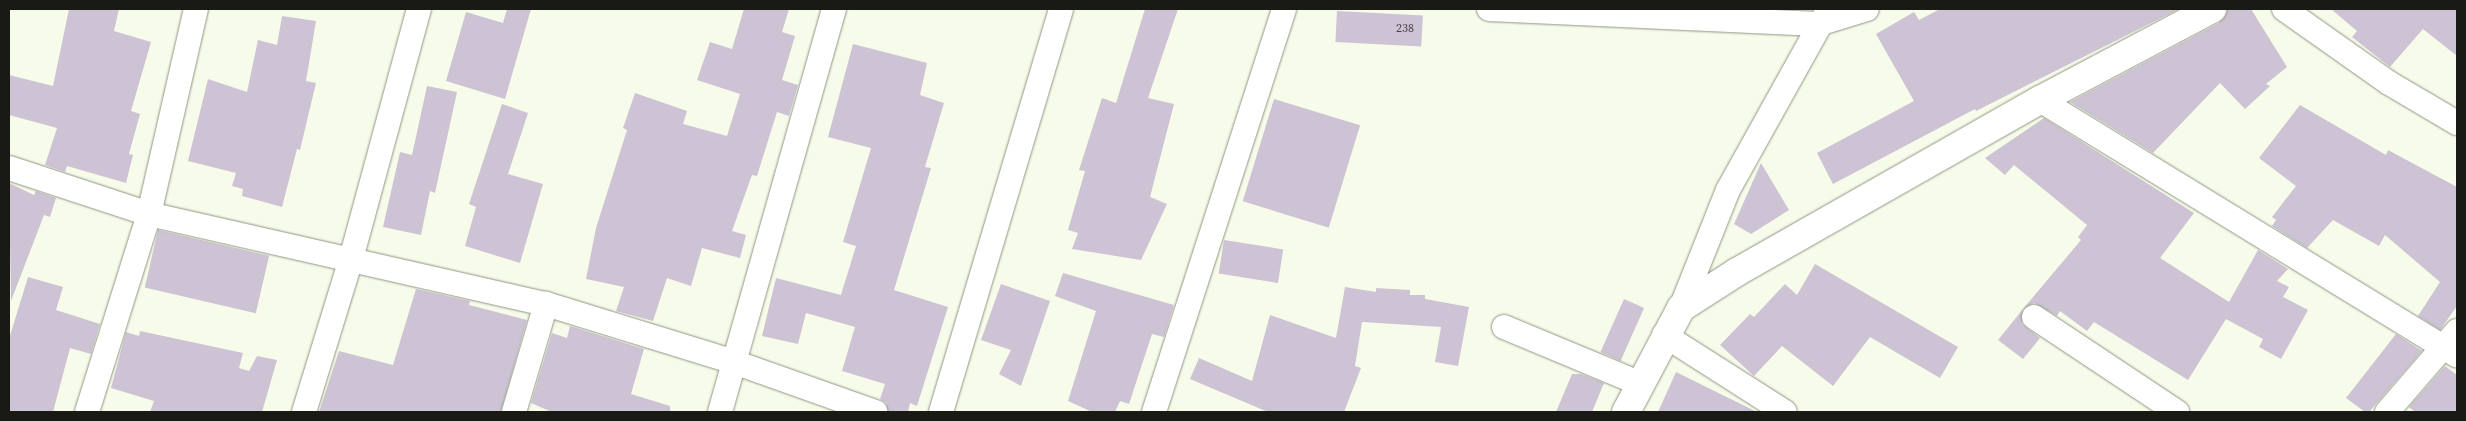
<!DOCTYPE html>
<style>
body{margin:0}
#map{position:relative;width:2466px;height:421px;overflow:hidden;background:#f6fce9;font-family:"Source Serif 4",serif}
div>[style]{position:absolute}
.building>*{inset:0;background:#cdc3d4;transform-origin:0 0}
.roads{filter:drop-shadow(0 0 1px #909585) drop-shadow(0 0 1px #909585)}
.street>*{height:24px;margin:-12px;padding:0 12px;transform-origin:12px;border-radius:12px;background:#fff}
.secondary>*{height:28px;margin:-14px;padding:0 14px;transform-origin:14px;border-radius:14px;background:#fff}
span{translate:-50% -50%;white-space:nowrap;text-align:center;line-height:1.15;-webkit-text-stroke:5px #f6fce9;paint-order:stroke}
.number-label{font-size:12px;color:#454443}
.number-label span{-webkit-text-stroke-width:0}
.frame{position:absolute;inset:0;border:10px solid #181a13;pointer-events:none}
</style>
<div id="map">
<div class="building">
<div style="clip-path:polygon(69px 9px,119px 9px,114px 31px,151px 42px,131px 111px,140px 114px,129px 154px,133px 155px,126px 183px,67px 166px,65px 172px,45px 165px,57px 128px,9px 115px,9px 75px,53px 86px)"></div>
<div style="clip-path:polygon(507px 9px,531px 9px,505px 99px,446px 81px,466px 12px,503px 23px)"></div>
<div style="clip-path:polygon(744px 9px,789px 9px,782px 32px,795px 36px,782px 80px,798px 85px,789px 116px,777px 112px,757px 176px,752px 175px,732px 231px,746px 235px,740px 258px,702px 248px,691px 286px,667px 278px,653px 321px,616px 311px,624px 287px,586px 279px,596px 228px,627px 130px,623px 128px,635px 93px,687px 111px,683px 124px,727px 136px,740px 94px,697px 80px,710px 42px,732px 49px)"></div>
<div style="clip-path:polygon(1145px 9px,1178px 9px,1148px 98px,1174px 104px,1150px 197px,1167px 204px,1141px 260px,1072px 249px,1078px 233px,1068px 230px,1085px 171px,1079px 170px,1102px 98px,1116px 103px)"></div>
<div style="clip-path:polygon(1940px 9px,2179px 9px,1976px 111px,1975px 109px,1833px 184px,1817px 153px,1914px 101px,1876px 34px,1914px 12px,1919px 20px)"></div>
<div style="clip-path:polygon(2227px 9px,2251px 9px,2287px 67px,2266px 84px,2270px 86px,2245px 109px,2220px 83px,2153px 153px,2070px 102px,2219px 23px)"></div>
<div style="clip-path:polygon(2331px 9px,2457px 9px,2457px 56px,2423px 29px,2390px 67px,2352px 37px,2357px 31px)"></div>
<div style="left:1337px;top:11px;width:86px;height:31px;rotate:3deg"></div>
<div style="clip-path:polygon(282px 16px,316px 21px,306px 81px,316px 83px,300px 150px,297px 149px,282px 207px,242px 196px,243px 189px,232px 186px,236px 173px,188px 161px,208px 79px,247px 92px,258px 40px,277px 45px)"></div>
<div style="clip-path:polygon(853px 44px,927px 63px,920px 95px,944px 103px,925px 167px,931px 168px,894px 290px,948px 307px,917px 406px,910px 403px,908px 412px,888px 412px,886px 403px,880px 399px,885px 384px,842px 371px,855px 327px,806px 313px,798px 344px,762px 336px,776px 278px,841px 295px,856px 246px,843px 242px,871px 148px,828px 137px)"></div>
<div style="clip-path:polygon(427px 86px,457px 92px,435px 193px,430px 191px,421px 235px,383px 227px,400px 152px,412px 155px)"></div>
<div style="left:1274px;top:99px;width:90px;height:107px;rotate:17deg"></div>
<div style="clip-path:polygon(502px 104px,528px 113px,508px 174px,543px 184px,520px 263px,465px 246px,476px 207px,469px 204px)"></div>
<div style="clip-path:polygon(2300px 105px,2386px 155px,2388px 150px,2457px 187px,2457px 306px,2440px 330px,2418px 316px,2440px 282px,2385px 235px,2379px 246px,2333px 220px,2307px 248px,2272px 226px,2276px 220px,2272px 217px,2296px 186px,2259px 158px)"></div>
<div style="clip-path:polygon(2044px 118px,2194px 213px,2160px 258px,2229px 302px,2258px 250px,2288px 269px,2277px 281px,2289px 287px,2283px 297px,2308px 310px,2281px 359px,2259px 347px,2263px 339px,2226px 319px,2188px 380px,2094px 322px,2087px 331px,2060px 311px,2057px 316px,2034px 303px,2023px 309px,2081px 240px,2078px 237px,2087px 225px,2014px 165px,2005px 175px,1985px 158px)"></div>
<div style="clip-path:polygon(1761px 163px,1789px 210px,1751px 234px,1734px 224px)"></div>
<div style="clip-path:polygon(9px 183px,34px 195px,36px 191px,56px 198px,50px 217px,44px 215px,11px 301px)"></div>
<div style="left:158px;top:230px;width:114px;height:59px;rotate:13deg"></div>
<div style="left:1224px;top:240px;width:60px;height:34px;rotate:9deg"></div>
<div style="clip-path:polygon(1815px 264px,1958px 347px,1940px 378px,1870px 337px,1833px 386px,1782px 346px,1754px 376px,1720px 345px,1750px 314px,1754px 317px,1785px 284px,1797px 295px)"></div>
<div style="clip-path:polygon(1063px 273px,1174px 305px,1164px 337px,1152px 334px,1129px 404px,1120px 401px,1115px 412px,1092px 412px,1068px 401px,1096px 311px,1055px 296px)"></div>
<div style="clip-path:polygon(28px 277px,63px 287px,56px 310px,100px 324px,91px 354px,70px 348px,53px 412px,9px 412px,9px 339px)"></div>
<div style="clip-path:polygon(1001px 284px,1050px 301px,1021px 386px,999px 374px,1011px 350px,981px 340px)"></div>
<div style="clip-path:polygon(1345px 287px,1376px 292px,1376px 288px,1410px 290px,1410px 295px,1425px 295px,1425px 299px,1469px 307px,1458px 366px,1435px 362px,1441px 327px,1362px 322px,1355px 366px,1361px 368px,1344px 412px,1268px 412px,1190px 379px,1199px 358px,1252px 381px,1270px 315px,1336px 338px)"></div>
<div style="clip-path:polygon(416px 289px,470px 301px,469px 305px,527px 320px,501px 412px,319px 412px,339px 351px,393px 365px)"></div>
<div style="left:1624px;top:299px;width:22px;height:58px;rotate:24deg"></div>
<div style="clip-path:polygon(2023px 309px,2022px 324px,2040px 338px,2023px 359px,1998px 340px)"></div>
<div style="clip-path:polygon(570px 326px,644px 349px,631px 394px,670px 406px,670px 412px,552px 412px,531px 403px,552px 333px,567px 338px)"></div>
<div style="clip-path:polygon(140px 331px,243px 353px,239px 368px,249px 371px,257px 356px,277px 360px,262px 412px,150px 412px,154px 401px,111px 388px,126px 332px,139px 336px)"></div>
<div style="clip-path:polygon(2396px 334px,2422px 351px,2369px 412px,2365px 412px,2346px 398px)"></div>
<div style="clip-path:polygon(2445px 366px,2457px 375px,2457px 412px,2415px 412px,2409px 407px)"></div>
<div style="clip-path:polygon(1676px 372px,1757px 412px,1658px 412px)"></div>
<div style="clip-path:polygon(1572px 374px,1581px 374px,1604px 383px,1592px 412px,1556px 412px)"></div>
</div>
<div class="roads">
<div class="street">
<div style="left:1489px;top:9px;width:329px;rotate:2.6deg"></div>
<div style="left:1818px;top:24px;width:51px;rotate:-17deg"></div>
<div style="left:2284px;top:9px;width:128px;rotate:35.2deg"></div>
<div style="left:2389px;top:83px;width:79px;rotate:30.5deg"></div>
<div style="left:2040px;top:100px;width:489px;rotate:31.5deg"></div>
<div style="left:9px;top:168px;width:147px;rotate:18.2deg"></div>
<div style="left:149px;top:214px;width:407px;rotate:12.8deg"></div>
<div style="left:546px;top:304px;width:197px;rotate:17.1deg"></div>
<div style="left:734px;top:362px;width:150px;rotate:19.5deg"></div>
<div style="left:1681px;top:308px;width:127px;rotate:-68.3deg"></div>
<div style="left:1728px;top:190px;width:201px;rotate:-60.9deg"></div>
<div style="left:2034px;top:317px;width:172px;rotate:33.6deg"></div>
<div style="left:1504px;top:327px;width:148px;rotate:22.6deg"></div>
<div style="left:1664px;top:335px;width:143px;rotate:32.5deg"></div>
<div style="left:87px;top:412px;width:207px;rotate:-72.6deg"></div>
<div style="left:149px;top:214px;width:210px;rotate:-77.1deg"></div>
<div style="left:304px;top:412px;width:160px;rotate:-72.9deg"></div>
<div style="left:351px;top:259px;width:259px;rotate:-74.8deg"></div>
<div style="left:514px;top:412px;width:113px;rotate:-73.5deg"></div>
<div style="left:720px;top:412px;width:419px;rotate:-74.2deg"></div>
<div style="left:941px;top:412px;width:420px;rotate:-73.4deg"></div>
<div style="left:1154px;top:412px;width:423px;rotate:-72.1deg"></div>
<div style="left:2387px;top:412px;width:107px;rotate:-49.2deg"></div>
</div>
<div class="secondary">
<div style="left:1626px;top:412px;width:118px;rotate:-62.1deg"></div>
<div style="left:1681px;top:308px;width:67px;rotate:-32.7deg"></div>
<div style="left:1737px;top:272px;width:348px;rotate:-29.6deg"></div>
<div style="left:2040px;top:100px;width:195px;rotate:-27.9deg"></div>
</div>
</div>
<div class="number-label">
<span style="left:1405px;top:29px">238</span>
</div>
<div class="frame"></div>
</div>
